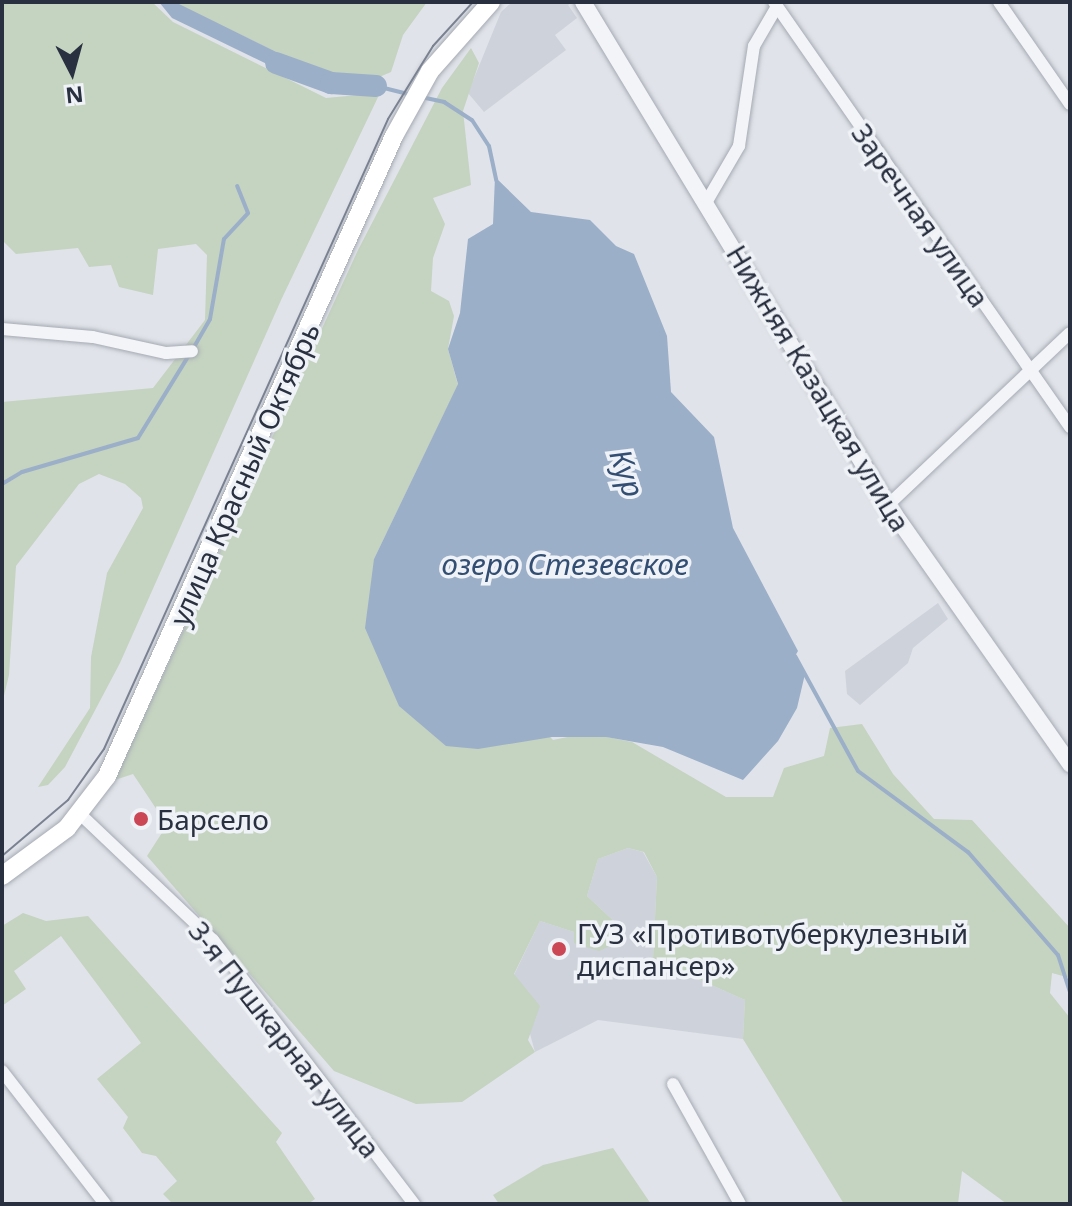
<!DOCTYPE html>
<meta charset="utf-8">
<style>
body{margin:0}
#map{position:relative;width:1072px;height:1206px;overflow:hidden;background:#e0e3e9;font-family:"Noto Sans",sans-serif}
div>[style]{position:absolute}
.built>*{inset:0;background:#ced2db}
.green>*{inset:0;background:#c5d3c1}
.water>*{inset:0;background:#9bafc8}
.stream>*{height:4px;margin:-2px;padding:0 2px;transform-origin:2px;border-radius:2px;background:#9bafc8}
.river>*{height:22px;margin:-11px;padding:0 11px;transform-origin:11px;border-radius:11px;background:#9bafc8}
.roads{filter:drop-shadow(0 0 2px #a5aab3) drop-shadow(0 0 2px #a5aab3)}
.minor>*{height:12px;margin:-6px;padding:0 6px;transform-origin:6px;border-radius:6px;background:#f3f4f7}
.tertiary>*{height:16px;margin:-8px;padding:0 8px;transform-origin:8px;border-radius:8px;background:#f3f4f7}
.secondary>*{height:18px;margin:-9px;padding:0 9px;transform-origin:9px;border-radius:9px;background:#fff}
.tram>*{height:2px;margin:-1px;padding:0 1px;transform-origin:1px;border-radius:1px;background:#7a8292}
.dots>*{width:22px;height:22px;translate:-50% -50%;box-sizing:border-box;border:4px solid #eff2f6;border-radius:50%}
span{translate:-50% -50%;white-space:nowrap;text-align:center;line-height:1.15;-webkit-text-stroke:7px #eff2f6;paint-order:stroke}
.street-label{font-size:28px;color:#293040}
.poi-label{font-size:28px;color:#293040}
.left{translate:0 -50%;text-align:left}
.water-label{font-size:30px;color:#334e73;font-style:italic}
.frame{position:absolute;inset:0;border:4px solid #293040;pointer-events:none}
.north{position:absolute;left:32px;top:32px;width:80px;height:80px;-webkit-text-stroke:6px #eff2f6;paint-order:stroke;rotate:174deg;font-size:22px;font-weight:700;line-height:32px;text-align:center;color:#293040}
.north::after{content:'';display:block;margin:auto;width:28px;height:36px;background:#293040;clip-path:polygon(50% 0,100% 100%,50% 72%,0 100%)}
</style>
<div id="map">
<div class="built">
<div style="clip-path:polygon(512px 2px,571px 2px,568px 5px,577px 18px,555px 35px,566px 50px,484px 112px,468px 93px,501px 12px)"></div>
<div style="clip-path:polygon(938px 603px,948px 619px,913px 648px,908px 663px,860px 705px,847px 694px,845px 671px)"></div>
<div style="clip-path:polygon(628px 848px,643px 852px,657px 877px,653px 959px,745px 1000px,743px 1039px,598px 1020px,535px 1052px,514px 975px,540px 921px,574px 932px,618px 925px,587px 896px,598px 859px)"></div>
</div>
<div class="green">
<div style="clip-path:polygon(2px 2px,152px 2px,173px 22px,326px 98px,380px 93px,282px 298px,120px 663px,65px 767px,48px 785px,38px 787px,90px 708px,91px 657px,107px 573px,143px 508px,141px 498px,125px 484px,99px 474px,79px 484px,16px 566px,9px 675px,2px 704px,2px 402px,153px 388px,205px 320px,207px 255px,196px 244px,158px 249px,153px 295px,119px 287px,111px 265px,89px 267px,78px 248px,16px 254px,2px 240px)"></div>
<div style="clip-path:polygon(427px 2px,403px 35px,391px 72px,377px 78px,331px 76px,307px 67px,175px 3px)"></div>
<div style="clip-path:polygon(471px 48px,479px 63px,463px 111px,471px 185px,433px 198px,445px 224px,433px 258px,431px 291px,449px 301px,454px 316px,448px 349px,458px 385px,374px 559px,553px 740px,587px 733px,632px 742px,726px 797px,773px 797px,784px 768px,824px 756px,830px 728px,862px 724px,893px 774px,934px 819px,972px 820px,1070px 928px,1070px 978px,1052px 973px,1050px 993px,1070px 1018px,1070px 1204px,1007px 1204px,962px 1171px,958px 1204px,844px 1204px,743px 1039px,745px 1000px,653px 959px,657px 877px,644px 852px,628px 848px,598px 859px,587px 896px,618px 925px,610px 946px,599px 951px,574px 943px,574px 932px,540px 921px,514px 974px,540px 1006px,528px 1040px,535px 1052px,462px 1102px,416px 1104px,334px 1071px,147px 856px,167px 825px,133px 774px,115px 780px,358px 250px,442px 88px)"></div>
<div style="clip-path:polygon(23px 913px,46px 921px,88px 916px,282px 1133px,276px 1142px,315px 1199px,308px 1204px,173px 1204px,163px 1194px,177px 1181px,156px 1156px,142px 1153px,123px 1128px,128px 1117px,97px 1079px,141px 1043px,61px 936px,14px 971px,26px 989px,2px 1006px,2px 926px)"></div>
<div style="clip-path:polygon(613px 1148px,651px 1204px,499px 1204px,493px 1195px,543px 1165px)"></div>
</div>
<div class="water">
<div style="clip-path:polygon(159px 2px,175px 2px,307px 67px,298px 79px,172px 18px)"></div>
<div style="clip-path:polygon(495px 177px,531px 212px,590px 220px,616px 246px,634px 254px,667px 336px,671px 392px,714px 437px,733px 528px,798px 651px,795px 656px,805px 674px,797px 708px,778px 741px,743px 780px,663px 747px,606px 737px,552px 737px,478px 749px,446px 746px,399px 706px,365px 628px,374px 559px,458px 384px,448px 349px,460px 313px,468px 239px,493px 224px)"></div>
</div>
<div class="stream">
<div style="left:376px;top:86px;width:37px;rotate:14deg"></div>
<div style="left:421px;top:97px;width:24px;rotate:12deg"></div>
<div style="left:444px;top:102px;width:33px;rotate:33deg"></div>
<div style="left:472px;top:120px;width:31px;rotate:57deg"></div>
<div style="left:489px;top:146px;width:35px;rotate:78deg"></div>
<div style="left:194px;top:347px;width:32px;rotate:-60deg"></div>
<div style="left:210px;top:319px;width:81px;rotate:-80.1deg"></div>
<div style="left:224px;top:239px;width:35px;rotate:-47deg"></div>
<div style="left:248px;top:213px;width:29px;rotate:-112deg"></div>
<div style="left:2px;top:484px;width:23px;rotate:-31deg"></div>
<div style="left:22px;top:472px;width:121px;rotate:-16.3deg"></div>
<div style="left:138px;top:438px;width:97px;rotate:-58.4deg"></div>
<div style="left:795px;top:656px;width:131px;rotate:61.3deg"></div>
<div style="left:858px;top:771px;width:137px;rotate:36.4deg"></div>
<div style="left:968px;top:852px;width:137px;rotate:48.9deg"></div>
<div style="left:1058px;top:955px;width:39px;rotate:72deg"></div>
</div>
<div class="river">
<div style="left:276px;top:63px;width:59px;rotate:20deg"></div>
<div style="left:331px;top:83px;width:45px;rotate:3.8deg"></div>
</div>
<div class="roads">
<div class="minor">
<div style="left:774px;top:2px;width:518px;rotate:55.14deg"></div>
<div style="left:999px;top:2px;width:124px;rotate:55.2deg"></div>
<div style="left:707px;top:201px;width:64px;rotate:-59.8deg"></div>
<div style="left:739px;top:146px;width:101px;rotate:-81.5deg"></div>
<div style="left:754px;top:46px;width:44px;rotate:-59.9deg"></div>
<div style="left:2px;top:329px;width:91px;rotate:5deg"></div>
<div style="left:93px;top:337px;width:75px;rotate:12.4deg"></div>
<div style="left:166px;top:353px;width:26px;rotate:-4deg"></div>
<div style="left:888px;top:505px;width:250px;rotate:-43.4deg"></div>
<div style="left:79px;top:813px;width:185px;rotate:43.5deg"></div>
<div style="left:213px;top:940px;width:332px;rotate:52.7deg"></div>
<div style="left:2px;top:1071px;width:168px;rotate:52.2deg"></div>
<div style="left:673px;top:1084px;width:137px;rotate:60.8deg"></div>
</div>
<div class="tertiary">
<div style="left:583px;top:2px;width:588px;rotate:58.77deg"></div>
<div style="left:888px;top:505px;width:317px;rotate:54.9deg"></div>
</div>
<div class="secondary">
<div style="left:2px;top:876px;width:81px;rotate:-36.4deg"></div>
<div style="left:67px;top:828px;width:66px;rotate:-52.4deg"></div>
<div style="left:107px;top:776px;width:701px;rotate:-65.85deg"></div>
<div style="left:394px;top:136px;width:74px;rotate:-61deg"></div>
<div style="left:430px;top:71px;width:92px;rotate:-48.5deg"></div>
</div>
</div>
<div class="tram">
<div style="left:2px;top:856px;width:87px;rotate:-40.3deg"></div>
<div style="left:68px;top:800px;width:62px;rotate:-54.8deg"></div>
<div style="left:104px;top:749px;width:691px;rotate:-65.73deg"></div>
<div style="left:388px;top:119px;width:86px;rotate:-58.3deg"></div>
<div style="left:433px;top:46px;width:59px;rotate:-47.7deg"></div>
</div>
<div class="dots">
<div style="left:141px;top:819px;background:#cc4756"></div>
<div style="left:559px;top:949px;background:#cc4756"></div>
</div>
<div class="street-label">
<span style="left:921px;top:215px;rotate:55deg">Заречная улица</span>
<span style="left:819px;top:388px;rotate:59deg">Нижняя Казацкая улица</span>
<span style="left:244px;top:474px;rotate:-66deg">улица Красный Октябрь</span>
<span style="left:285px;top:1039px;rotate:52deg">3-я Пушкарная улица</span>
</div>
<div class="poi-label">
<span class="left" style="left:157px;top:819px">Барсело</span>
<span class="left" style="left:577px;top:949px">ГУЗ «Противотуберкулезный<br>диспансер»</span>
</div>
<div class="water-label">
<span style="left:627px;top:473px;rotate:71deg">Кур</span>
<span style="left:565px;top:564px">озеро Стезевское</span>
</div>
<div class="frame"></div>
<div class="north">N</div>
</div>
